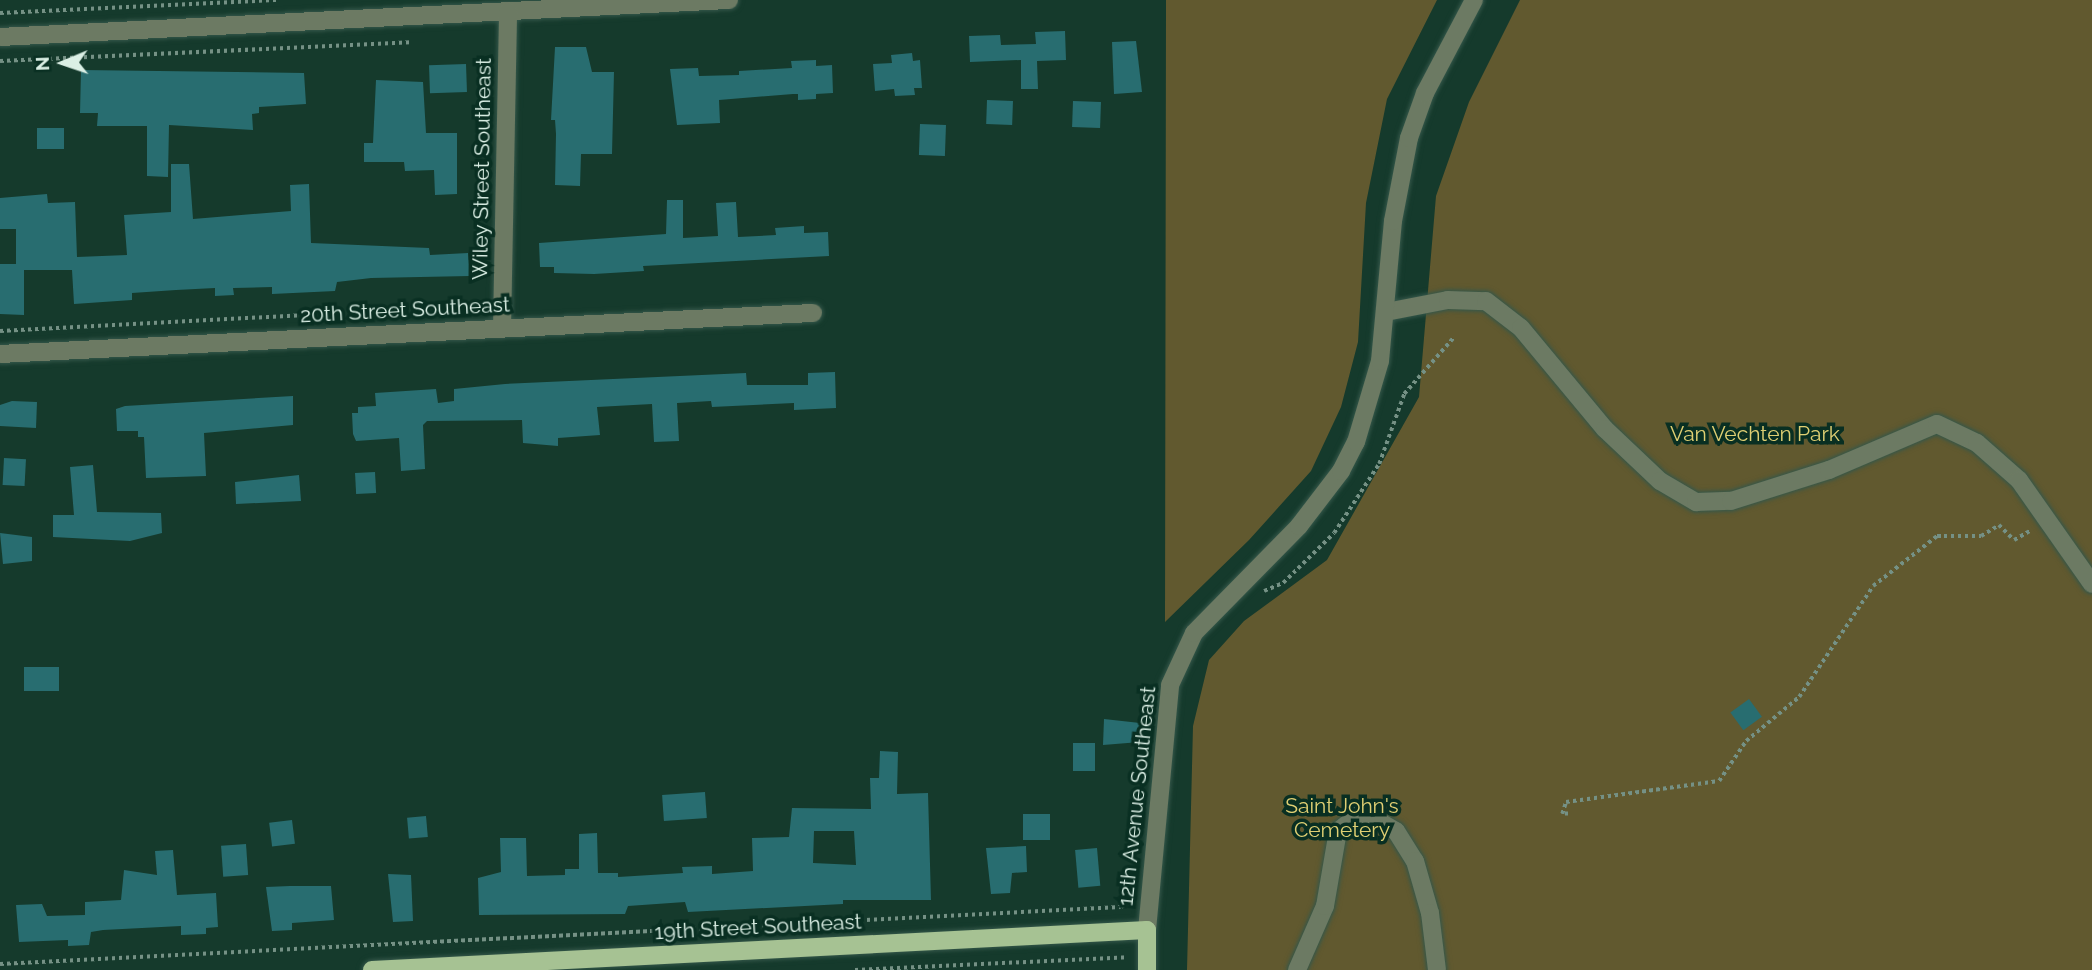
<!DOCTYPE html>
<style>
body{margin:0}
#map{position:relative;width:2092px;height:970px;overflow:hidden;background:#153a2c;font-family:Raleway,sans-serif}
div>[style]{position:absolute}
.green>*{inset:0;background:#61592f}
.building>*{inset:0;background:#286d70;transform-origin:0 0}
.path>*{height:3.5px;margin-top:-1.75px;transform-origin:0;background:repeating-linear-gradient(90deg,#759185 0 3.5px,transparent 0 7px)}
.roads{filter:drop-shadow(0 0 2px #35574a) drop-shadow(0 0 2px #35574a)}
.minor>*{height:18px;margin:-9px;padding:0 9px;transform-origin:9px;border-radius:9px;background:#6c7a63}
.major>*{height:18px;margin:-9px;padding:0 9px;transform-origin:9px;border-radius:9px;background:#a6c293}
span{translate:-50% -50%;white-space:nowrap;text-align:center;line-height:1.15;-webkit-text-stroke:7px #092f22;paint-order:stroke}
.street-label{font-size:21px;color:#dbefe5}
.park-label{font-size:21px;color:#dfcf73}
.north{position:absolute;left:28px;top:28px;width:70px;height:70px;-webkit-text-stroke:5px #092f22;paint-order:stroke;rotate:268deg;font-size:19px;font-weight:700;line-height:28px;text-align:center;color:#dbefe5}
.north::after{content:'';display:block;margin:auto;width:24px;height:32px;background:#dbefe5;clip-path:polygon(50% 0,100% 100%,50% 72%,0 100%)}
</style>
<div id="map">
<div class="green">
<div style="clip-path:polygon(1166px 0,1437px 0,1387px 99px,1366px 203px,1358px 342px,1341px 407px,1311px 471px,1249px 540px,1165px 622px)"></div>
<div style="clip-path:polygon(1520px 0,2092px 0,2092px 970px,1187px 970px,1193px 726px,1209px 660px,1244px 621px,1327px 560px,1419px 397px,1436px 196px,1469px 102px)"></div>
</div>
<div class="building">
<div style="clip-path:polygon(1065px 31px,1066px 60px,1037px 61px,1038px 89px,1021px 89px,1021px 60px,970px 62px,969px 36px,1000px 35px,1001px 45px,1036px 44px,1035px 32px)"></div>
<div style="clip-path:polygon(1136px 41px,1142px 92px,1114px 94px,1112px 42px)"></div>
<div style="clip-path:polygon(555px 47px,586px 47px,592px 72px,614px 72px,612px 154px,581px 154px,580px 186px,555px 185px,556px 134px,555px 120px,551px 120px)"></div>
<div style="clip-path:polygon(912px 53px,913px 61px,920px 60px,922px 88px,914px 88px,915px 95px,895px 96px,894px 89px,875px 91px,873px 64px,892px 63px,891px 55px)"></div>
<div style="clip-path:polygon(816px 60px,816px 66px,832px 65px,833px 93px,816px 94px,816px 99px,798px 100px,798px 94px,793px 94px,719px 100px,720px 123px,677px 125px,670px 69px,698px 68px,699px 76px,739px 75px,739px 71px,792px 68px,791px 61px)"></div>
<div style="left:466px;top:64px;width:28px;height:37px;rotate:88deg"></div>
<div style="clip-path:polygon(81px 70px,304px 73px,306px 104px,259px 107px,259px 113px,252px 114px,253px 130px,169px 125px,168px 177px,147px 176px,147px 126px,97px 126px,98px 113px,80px 113px)"></div>
<div style="clip-path:polygon(376px 80px,423px 82px,426px 133px,457px 133px,457px 194px,435px 195px,434px 170px,405px 171px,404px 162px,364px 162px,364px 143px,373px 143px)"></div>
<div style="left:987px;top:100px;width:26px;height:24px;rotate:2deg"></div>
<div style="left:1073px;top:101px;width:28px;height:26px;rotate:2deg"></div>
<div style="left:920px;top:124px;width:26px;height:31px;rotate:2deg"></div>
<div style="left:37px;top:128px;width:27px;height:21px"></div>
<div style="clip-path:polygon(171px 164px,189px 164px,193px 219px,291px 211px,290px 185px,309px 184px,311px 243px,429px 248px,430px 255px,468px 253px,470px 276px,371px 278px,337px 282px,335px 291px,272px 294px,272px 287px,233px 288px,234px 295px,215px 296px,215px 288px,176px 290px,132px 293px,132px 300px,74px 304px,72px 270px,24px 270px,24px 315px,0 314px,0 264px,16px 264px,16px 229px,0 229px,0 198px,47px 194px,48px 203px,75px 202px,77px 257px,127px 255px,124px 215px,171px 212px)"></div>
<div style="clip-path:polygon(667px 200px,683px 200px,683px 238px,718px 236px,716px 203px,736px 202px,738px 237px,776px 235px,775px 228px,804px 226px,804px 233px,828px 232px,829px 256px,643px 266px,644px 271px,594px 274px,554px 273px,554px 267px,540px 267px,539px 243px,666px 234px)"></div>
<div style="clip-path:polygon(835px 372px,836px 408px,794px 410px,794px 403px,712px 407px,711px 401px,677px 403px,679px 441px,654px 442px,652px 404px,597px 407px,600px 435px,558px 438px,558px 446px,523px 443px,522px 420px,427px 421px,423px 425px,425px 469px,401px 471px,399px 438px,356px 441px,353px 434px,352px 413px,358px 413px,358px 407px,376px 406px,375px 393px,436px 389px,438px 403px,454px 401px,454px 389px,505px 384px,746px 373px,747px 385px,808px 385px,808px 373px)"></div>
<div style="clip-path:polygon(293px 396px,293px 425px,204px 433px,206px 476px,146px 478px,144px 437px,138px 437px,138px 431px,117px 431px,116px 409px,125px 406px)"></div>
<div style="clip-path:polygon(12px 401px,37px 402px,36px 428px,0 426px,0 405px)"></div>
<div style="left:4px;top:458px;width:22px;height:27px;rotate:3deg"></div>
<div style="clip-path:polygon(93px 465px,97px 512px,161px 513px,162px 533px,130px 541px,53px 537px,53px 515px,74px 515px,70px 467px)"></div>
<div style="left:375px;top:472px;width:21px;height:20px;rotate:87deg"></div>
<div style="clip-path:polygon(299px 475px,301px 501px,236px 504px,235px 482px)"></div>
<div style="clip-path:polygon(0 533px,32px 537px,32px 561px,3px 564px)"></div>
<div style="left:24px;top:667px;width:35px;height:24px"></div>
<div style="left:1749px;top:699px;width:22px;height:23px;rotate:54deg"></div>
<div style="clip-path:polygon(1104px 719px,1140px 723px,1140px 742px,1103px 745px)"></div>
<div style="left:1073px;top:743px;width:22px;height:28px"></div>
<div style="clip-path:polygon(evenodd,880px 751px,898px 752px,897px 794px,928px 793px,931px 900px,843px 900px,843px 904px,688px 912px,685px 902px,628px 906px,625px 914px,479px 915px,478px 878px,501px 872px,500px 838px,526px 838px,527px 876px,565px 875px,565px 869px,579px 869px,579px 834px,597px 833px,598px 873px,618px 873px,618px 877px,683px 873px,682px 867px,712px 866px,712px 874px,753px 871px,752px 838px,789px 837px,792px 808px,871px 809px,870px 778px,879px 778px,880px 751px,814px 831px,854px 831px,856px 865px,813px 863px,814px 831px)"></div>
<div style="left:705px;top:792px;width:26px;height:43px;rotate:86deg"></div>
<div style="left:1023px;top:814px;width:27px;height:26px"></div>
<div style="left:426px;top:816px;width:21px;height:19px;rotate:85deg"></div>
<div style="left:292px;top:820px;width:24px;height:23px;rotate:83deg"></div>
<div style="left:246px;top:844px;width:31px;height:25px;rotate:86deg"></div>
<div style="clip-path:polygon(1026px 846px,1027px 872px,1012px 873px,1010px 893px,991px 894px,986px 848px)"></div>
<div style="left:1097px;top:848px;width:38px;height:22px;rotate:85deg"></div>
<div style="clip-path:polygon(173px 850px,177px 895px,216px 893px,218px 927px,206px 928px,206px 934px,181px 935px,181px 926px,103px 930px,91px 932px,89px 945px,68px 946px,68px 940px,19px 942px,16px 905px,42px 904px,47px 916px,85px 915px,85px 902px,121px 900px,124px 870px,157px 875px,155px 851px)"></div>
<div style="clip-path:polygon(388px 874px,411px 875px,413px 921px,393px 922px)"></div>
<div style="clip-path:polygon(290px 886px,331px 886px,334px 920px,292px 923px,292px 930px,272px 931px,266px 887px)"></div>
</div>
<div class="path">
<div style="left:0;top:13px;width:280px;rotate:-2.7deg"></div>
<div style="left:0;top:61px;width:411px;rotate:-2.6deg"></div>
<div style="left:0;top:331px;width:302px;rotate:-3deg"></div>
<div style="left:1264px;top:591px;width:21px;rotate:-23deg"></div>
<div style="left:1283px;top:583px;width:71px;rotate:-44.4deg"></div>
<div style="left:1334px;top:533px;width:82px;rotate:-56.9deg"></div>
<div style="left:1379px;top:464px;width:74px;rotate:-70.3deg"></div>
<div style="left:1404px;top:394px;width:76px;rotate:-48.7deg"></div>
<div style="left:1568px;top:814px;width:6px;rotate:180deg"></div>
<div style="left:1562px;top:814px;width:13px;rotate:-72deg"></div>
<div style="left:1566px;top:802px;width:154px;rotate:-7.8deg"></div>
<div style="left:1719px;top:781px;width:48px;rotate:-56deg"></div>
<div style="left:1746px;top:741px;width:69px;rotate:-39.7deg"></div>
<div style="left:1799px;top:697px;width:133px;rotate:-56.3deg"></div>
<div style="left:1873px;top:586px;width:81px;rotate:-38deg"></div>
<div style="left:1937px;top:536px;width:44px"></div>
<div style="left:1981px;top:536px;width:21px;rotate:-31deg"></div>
<div style="left:1999px;top:525px;width:21px;rotate:45deg"></div>
<div style="left:2014px;top:540px;width:20px;rotate:-30deg"></div>
<div style="left:0;top:964px;width:1122px;rotate:-2.91deg"></div>
<div style="left:1121px;top:907px;width:13px;rotate:-29deg"></div>
<div style="left:855px;top:970px;width:273px;rotate:-2.7deg"></div>
</div>
<div class="roads">
<div class="minor">
<div style="left:0;top:37px;width:730px;rotate:-2.91deg"></div>
<div style="left:1386px;top:312px;width:63px;rotate:-11deg"></div>
<div style="left:1448px;top:300px;width:38px;rotate:2deg"></div>
<div style="left:1486px;top:301px;width:44px;rotate:37.6deg"></div>
<div style="left:1521px;top:328px;width:131px;rotate:50.3deg"></div>
<div style="left:1605px;top:429px;width:76px;rotate:43.4deg"></div>
<div style="left:1660px;top:481px;width:42px;rotate:30.3deg"></div>
<div style="left:1696px;top:502px;width:35px;rotate:-2deg"></div>
<div style="left:1731px;top:501px;width:103px;rotate:-17.6deg"></div>
<div style="left:1829px;top:470px;width:117px;rotate:-23.1deg"></div>
<div style="left:1937px;top:424px;width:44px;rotate:25.4deg"></div>
<div style="left:1977px;top:443px;width:56px;rotate:41.4deg"></div>
<div style="left:2019px;top:480px;width:127px;rotate:54.9deg"></div>
<div style="left:502px;top:328px;width:317px;rotate:-88.9deg"></div>
<div style="left:0;top:354px;width:814px;rotate:-2.89deg"></div>
<div style="left:1147px;top:930px;width:246px;rotate:-84.6deg"></div>
<div style="left:1170px;top:685px;width:57px;rotate:-65.2deg"></div>
<div style="left:1194px;top:633px;width:150px;rotate:-45.5deg"></div>
<div style="left:1299px;top:526px;width:69px;rotate:-52.6deg"></div>
<div style="left:1341px;top:471px;width:33px;rotate:-63deg"></div>
<div style="left:1356px;top:442px;width:84px;rotate:-73.5deg"></div>
<div style="left:1380px;top:361px;width:141px;rotate:-84.7deg"></div>
<div style="left:1393px;top:221px;width:85px;rotate:-79.1deg"></div>
<div style="left:1409px;top:138px;width:48px;rotate:-70.4deg"></div>
<div style="left:1425px;top:93px;width:105px;rotate:-62.2deg"></div>
<div style="left:1297px;top:970px;width:70px;rotate:-66.4deg"></div>
<div style="left:1325px;top:906px;width:76px;rotate:-80.2deg"></div>
<div style="left:1338px;top:831px;width:24px;rotate:-38deg"></div>
<div style="left:1357px;top:816px;width:18px;rotate:9deg"></div>
<div style="left:1375px;top:819px;width:24px;rotate:30deg"></div>
<div style="left:1396px;top:831px;width:36px;rotate:58deg"></div>
<div style="left:1415px;top:861px;width:54px;rotate:73.9deg"></div>
<div style="left:1430px;top:913px;width:57px;rotate:83deg"></div>
</div>
<div class="major">
<div style="left:372px;top:970px;width:776px;rotate:-2.95deg"></div>
<div style="left:1147px;top:930px;width:40px;rotate:90deg"></div>
</div>
</div>
<div class="street-label">
<span style="left:482px;top:169px;rotate:-89deg">Wiley Street Southeast</span>
<span style="left:405px;top:310px;rotate:-3deg">20th Street Southeast</span>
<span style="left:1137px;top:796px;rotate:-84deg">12th Avenue Southeast</span>
<span style="left:758px;top:927px;rotate:-3deg">19th Street Southeast</span>
</div>
<div class="park-label">
<span style="left:1755px;top:434px">Van Vechten Park</span>
<span style="left:1342px;top:818px">Saint John's<br>Cemetery</span>
</div>
<div class="north">N</div>
</div>
